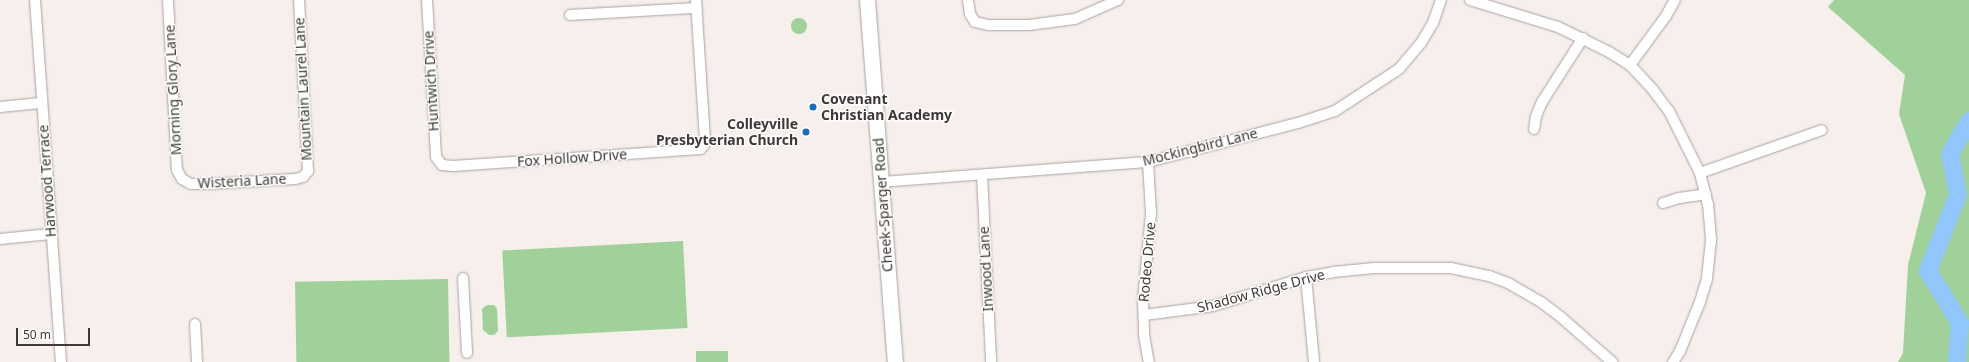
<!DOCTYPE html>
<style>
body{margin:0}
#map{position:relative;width:1969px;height:362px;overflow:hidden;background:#f6efec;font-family:"Noto Sans",sans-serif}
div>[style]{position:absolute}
.green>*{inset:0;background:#a0d199;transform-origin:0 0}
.round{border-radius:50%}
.river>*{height:18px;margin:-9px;padding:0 9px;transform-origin:9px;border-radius:9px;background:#92c7fe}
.roads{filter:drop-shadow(0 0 1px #a9a29f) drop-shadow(0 0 1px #a9a29f)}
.street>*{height:10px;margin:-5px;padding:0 5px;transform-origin:5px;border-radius:5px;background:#fff}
.secondary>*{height:15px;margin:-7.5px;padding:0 7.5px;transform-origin:7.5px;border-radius:7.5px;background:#fff}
.dots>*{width:11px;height:11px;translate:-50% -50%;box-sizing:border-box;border:2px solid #fffefd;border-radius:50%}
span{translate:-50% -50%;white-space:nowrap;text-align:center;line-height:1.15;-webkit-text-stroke:3px #fffefd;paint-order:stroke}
.street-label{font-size:14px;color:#3c3938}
.poi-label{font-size:14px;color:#3c3938;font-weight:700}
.left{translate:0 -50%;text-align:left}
.right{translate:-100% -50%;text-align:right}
.scale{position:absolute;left:16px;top:328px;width:74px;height:18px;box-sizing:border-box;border:2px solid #3c3938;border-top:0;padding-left:5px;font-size:12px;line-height:14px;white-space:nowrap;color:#3c3938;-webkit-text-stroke:3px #fffefd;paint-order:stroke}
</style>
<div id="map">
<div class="green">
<div style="clip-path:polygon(1834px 0,1969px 0,1969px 362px,1898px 362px,1903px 353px,1908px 265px,1926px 193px,1899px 114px,1905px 75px,1828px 7px)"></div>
<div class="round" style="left:791px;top:18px;width:16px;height:16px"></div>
<div style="left:683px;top:241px;width:87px;height:181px;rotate:87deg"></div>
<div style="left:448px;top:279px;width:83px;height:153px;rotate:89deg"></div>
<div style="clip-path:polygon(487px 305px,494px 305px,497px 309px,498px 331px,494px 335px,489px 335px,483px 330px,482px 309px)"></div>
<div style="left:696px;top:351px;width:32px;height:11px"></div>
</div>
<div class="river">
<div style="left:1957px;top:362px;width:39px;rotate:-86deg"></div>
<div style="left:1960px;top:323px;width:61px;rotate:-121.6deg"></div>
<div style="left:1928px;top:271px;width:82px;rotate:-68.5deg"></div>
<div style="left:1958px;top:195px;width:42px;rotate:-101deg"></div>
<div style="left:1950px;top:154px;width:38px;rotate:-60deg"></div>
</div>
<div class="roads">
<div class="street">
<div style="left:35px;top:0;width:363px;rotate:85.9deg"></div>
<div style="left:168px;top:0;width:170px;rotate:87deg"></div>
<div style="left:177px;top:170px;width:10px;rotate:61deg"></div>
<div style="left:182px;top:179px;width:10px;rotate:29deg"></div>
<div style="left:191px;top:184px;width:17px"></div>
<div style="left:208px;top:184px;width:87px;rotate:-3.3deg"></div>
<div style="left:295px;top:179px;width:8px;rotate:-14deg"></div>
<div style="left:303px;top:177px;width:8px;rotate:-50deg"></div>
<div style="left:308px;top:171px;width:171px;rotate:-93deg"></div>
<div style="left:427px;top:0;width:157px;rotate:86.7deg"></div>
<div style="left:436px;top:157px;width:10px;rotate:53deg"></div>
<div style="left:442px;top:165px;width:11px;rotate:5deg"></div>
<div style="left:453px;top:166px;width:248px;rotate:-3.9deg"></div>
<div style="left:700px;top:149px;width:6px;rotate:-45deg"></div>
<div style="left:704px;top:145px;width:5px;rotate:-79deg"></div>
<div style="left:705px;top:140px;width:140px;rotate:-93.7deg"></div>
<div style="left:968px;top:0;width:14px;rotate:82deg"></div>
<div style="left:970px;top:14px;width:9px;rotate:58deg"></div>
<div style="left:975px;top:22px;width:13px;rotate:13deg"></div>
<div style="left:988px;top:25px;width:41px"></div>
<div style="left:1029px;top:25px;width:46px;rotate:-7.4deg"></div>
<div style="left:1075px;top:19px;width:47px;rotate:-23.8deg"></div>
<div style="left:1470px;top:0;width:92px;rotate:17.1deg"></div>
<div style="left:1558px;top:27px;width:57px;rotate:26.1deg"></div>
<div style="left:1609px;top:52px;width:25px;rotate:32deg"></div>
<div style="left:1630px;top:65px;width:34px;rotate:47deg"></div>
<div style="left:1653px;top:90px;width:26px;rotate:53deg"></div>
<div style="left:1669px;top:111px;width:69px;rotate:63.4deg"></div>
<div style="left:1700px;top:173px;width:32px;rotate:76deg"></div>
<div style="left:1708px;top:204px;width:36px;rotate:85deg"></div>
<div style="left:1711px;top:240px;width:39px;rotate:96deg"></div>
<div style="left:1707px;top:279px;width:24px;rotate:107deg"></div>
<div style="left:1700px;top:302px;width:53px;rotate:112.2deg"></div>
<div style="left:1680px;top:351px;width:13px;rotate:122deg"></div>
<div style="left:570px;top:15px;width:127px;rotate:-3.2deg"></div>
<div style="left:1630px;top:65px;width:61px;rotate:-53.7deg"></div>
<div style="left:1666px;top:16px;width:18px;rotate:-61deg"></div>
<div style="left:0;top:107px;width:41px;rotate:-5.6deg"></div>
<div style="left:1534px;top:129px;width:13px;rotate:-81deg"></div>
<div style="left:1536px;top:116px;width:15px;rotate:-67deg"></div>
<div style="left:1542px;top:102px;width:76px;rotate:-57.4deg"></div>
<div style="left:1148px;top:162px;width:51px;rotate:86.6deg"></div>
<div style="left:1151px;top:213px;width:88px;rotate:95.2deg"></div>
<div style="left:1143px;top:301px;width:34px;rotate:88deg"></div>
<div style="left:1144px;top:335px;width:27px;rotate:80deg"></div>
<div style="left:1700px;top:173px;width:129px;rotate:-19.4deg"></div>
<div style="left:982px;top:175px;width:187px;rotate:87.2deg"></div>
<div style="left:881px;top:182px;width:268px;rotate:-4.3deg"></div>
<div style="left:1148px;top:162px;width:155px;rotate:-14.6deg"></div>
<div style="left:1298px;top:123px;width:39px;rotate:-18deg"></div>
<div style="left:1335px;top:111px;width:77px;rotate:-33.3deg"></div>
<div style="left:1399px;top:69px;width:34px;rotate:-50deg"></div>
<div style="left:1421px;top:43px;width:23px;rotate:-59deg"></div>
<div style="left:1433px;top:23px;width:24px;rotate:-71deg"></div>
<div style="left:1663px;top:203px;width:17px;rotate:-17deg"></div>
<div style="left:1679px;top:198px;width:27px;rotate:-8deg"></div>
<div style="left:0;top:239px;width:51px;rotate:-5.6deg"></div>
<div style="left:1306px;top:277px;width:85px;rotate:84.6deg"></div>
<div style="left:463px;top:278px;width:75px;rotate:86.9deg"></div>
<div style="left:1144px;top:315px;width:70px;rotate:-7.4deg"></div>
<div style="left:1213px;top:306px;width:97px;rotate:-17.3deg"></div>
<div style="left:1306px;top:277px;width:27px;rotate:-10deg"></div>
<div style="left:1333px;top:272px;width:41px;rotate:-5.6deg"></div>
<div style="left:1374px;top:268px;width:77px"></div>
<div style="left:1451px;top:268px;width:39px;rotate:12deg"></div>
<div style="left:1489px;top:276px;width:20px;rotate:20deg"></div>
<div style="left:1508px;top:283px;width:38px;rotate:30deg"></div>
<div style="left:1541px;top:302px;width:26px;rotate:37deg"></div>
<div style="left:1562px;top:318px;width:67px;rotate:41.3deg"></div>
<div style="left:195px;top:324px;width:38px;rotate:87deg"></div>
</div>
<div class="secondary">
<div style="left:867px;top:0;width:363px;rotate:85.6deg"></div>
</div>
</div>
<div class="dots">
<div style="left:813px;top:107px;background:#166dbb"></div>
<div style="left:806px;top:132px;background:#166dbb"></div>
</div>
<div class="street-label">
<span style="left:431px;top:81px;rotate:-93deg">Huntwich Drive</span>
<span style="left:303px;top:89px;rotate:-93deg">Mountain Laurel Lane</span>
<span style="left:173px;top:90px;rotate:-93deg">Morning Glory Lane</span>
<span style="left:1200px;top:147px;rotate:-14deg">Mockingbird Lane</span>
<span style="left:572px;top:158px;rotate:-4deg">Fox Hollow Drive</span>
<span style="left:47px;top:181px;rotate:-94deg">Harwood Terrace</span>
<span style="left:242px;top:181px;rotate:-3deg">Wisteria Lane</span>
<span style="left:883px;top:205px;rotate:-94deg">Cheek-Sparger Road</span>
<span style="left:1147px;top:262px;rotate:-85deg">Rodeo Drive</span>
<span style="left:986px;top:269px;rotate:-93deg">Inwood Lane</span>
<span style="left:1261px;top:291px;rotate:-15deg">Shadow Ridge Drive</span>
</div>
<div class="poi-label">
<span class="left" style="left:821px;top:107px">Covenant<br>Christian Academy</span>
<span class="right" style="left:798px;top:132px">Colleyville<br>Presbyterian Church</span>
</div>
<div class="scale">50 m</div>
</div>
